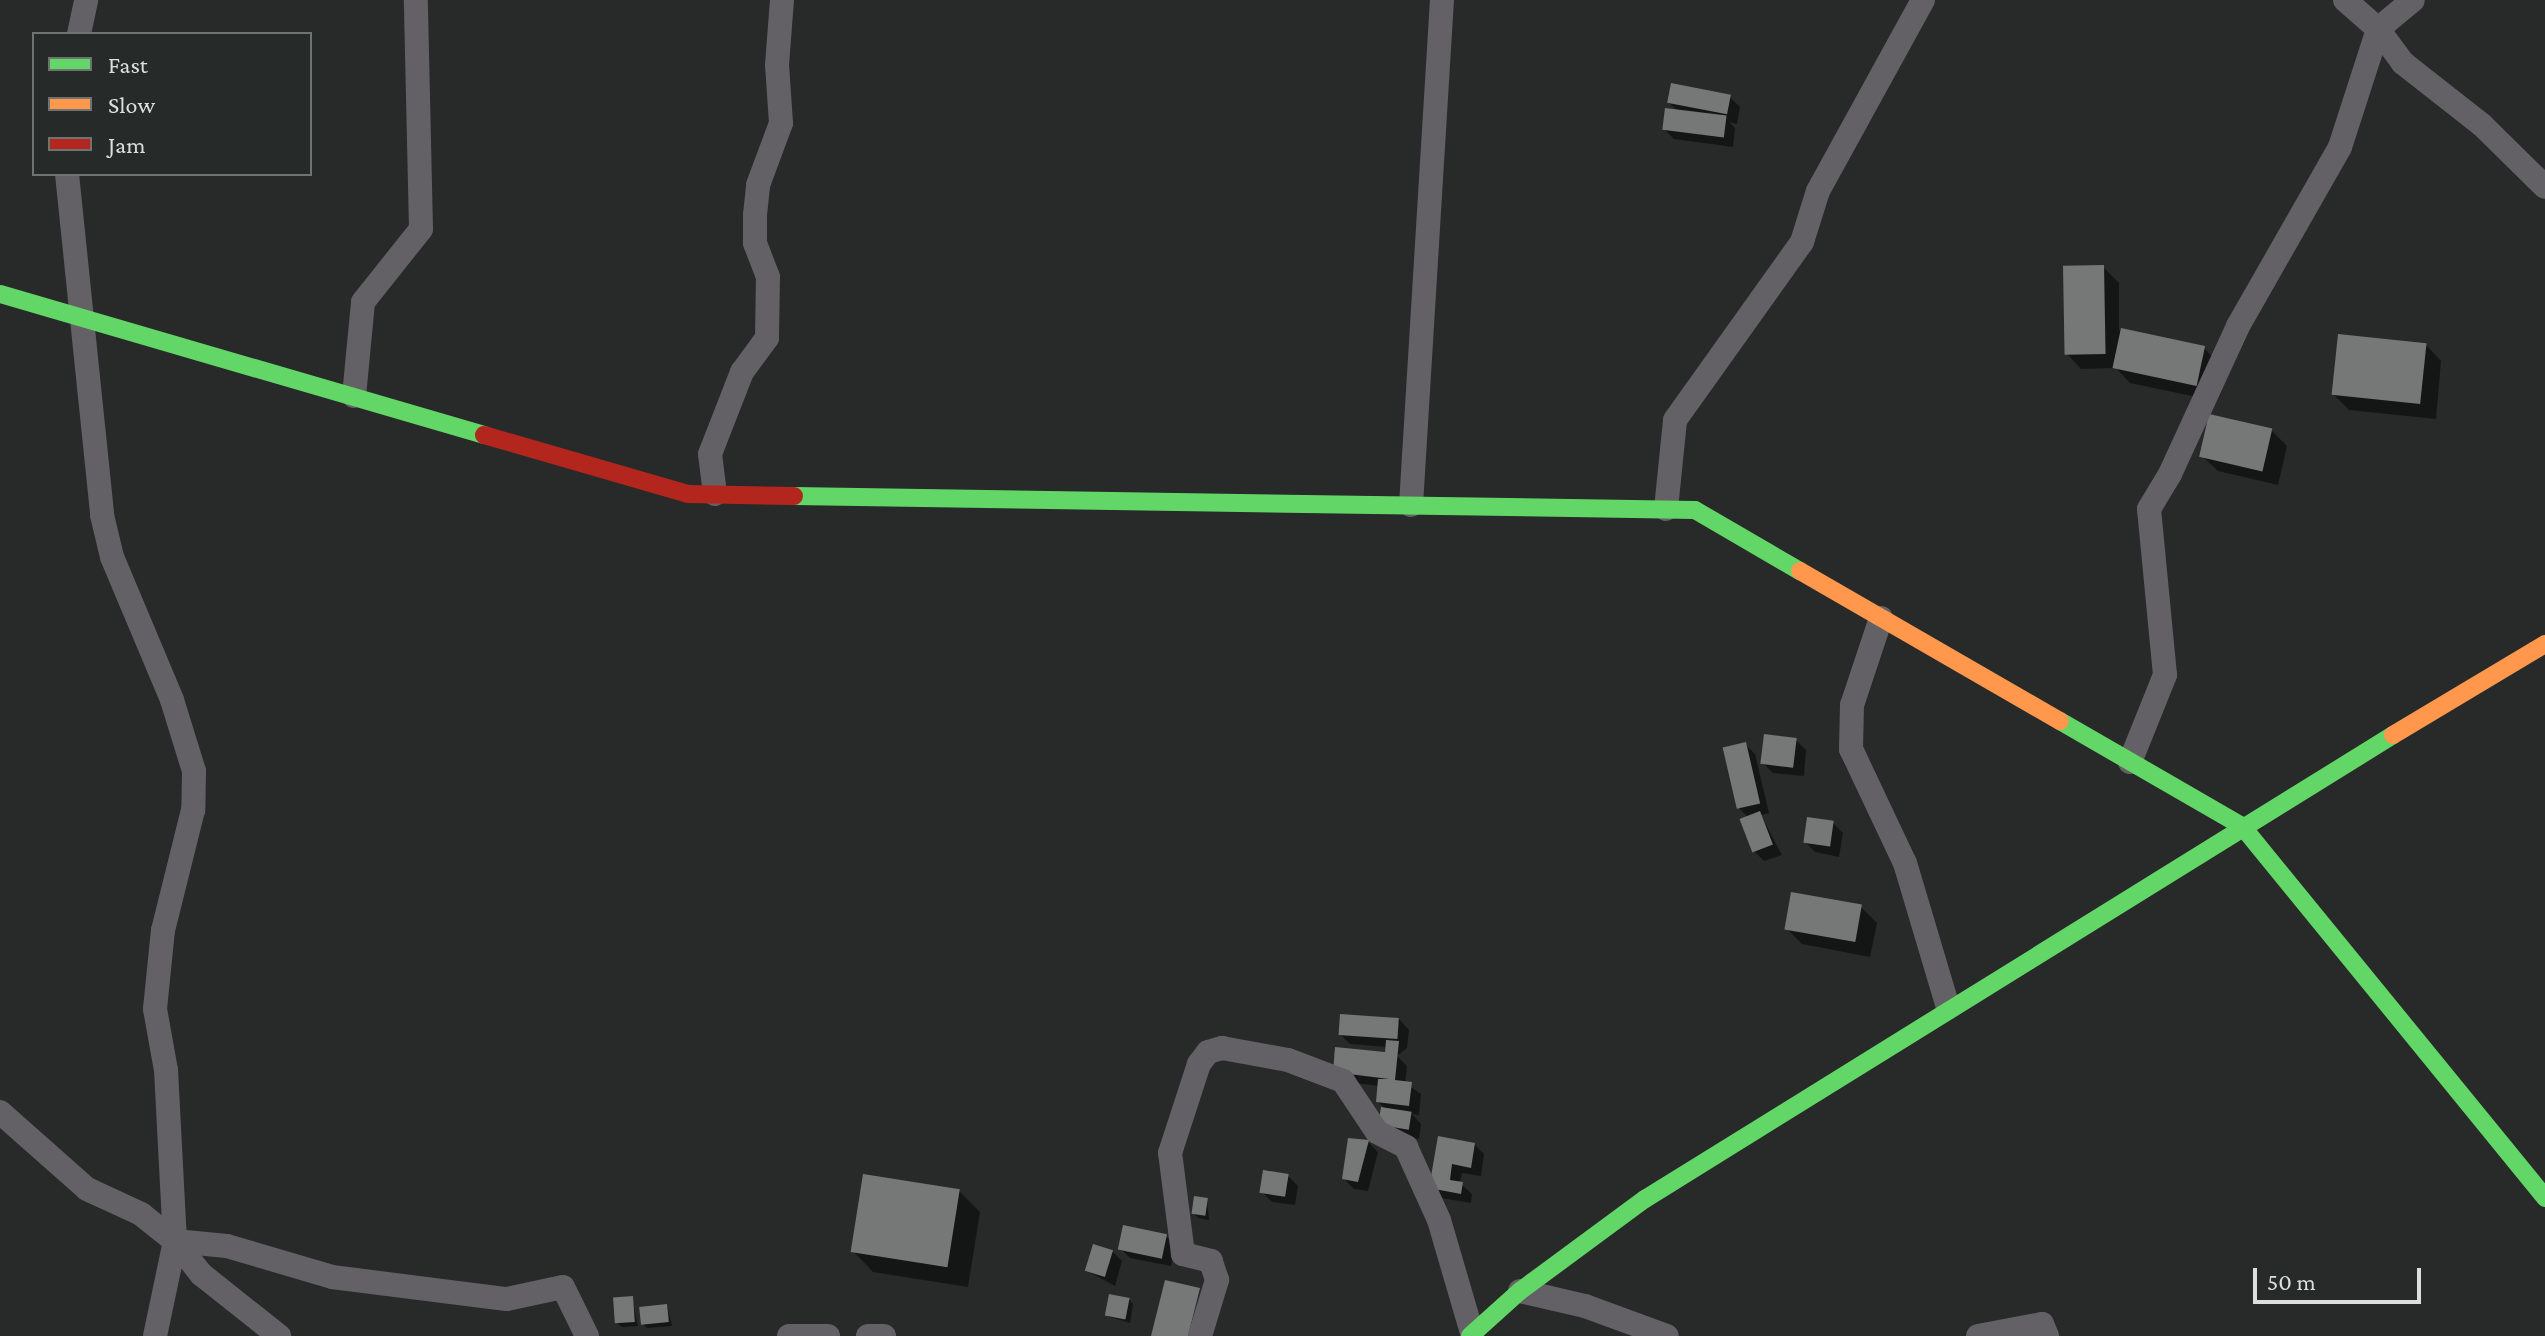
<!DOCTYPE html>
<style>
body{margin:0}
#map{position:relative;width:2545px;height:1336px;overflow:hidden;background:#272a29;font-family:"Crimson Pro",serif}
div>[style]{position:absolute}
.shadow>*{inset:0;background:#0007}
.building>*{inset:0;background:#757877;transform-origin:0 0}
.street>*{height:24px;margin:-12px;padding:0 12px;transform-origin:12px;border-radius:12px;background:#636165}
.fast>*{height:18px;margin:-9px;padding:0 9px;transform-origin:9px;border-radius:9px;background:#63d668}
.slow>*{height:18px;margin:-9px;padding:0 9px;transform-origin:9px;border-radius:9px;background:#ff974d}
.jam>*{height:18px;margin:-9px;padding:0 9px;transform-origin:9px;border-radius:9px;background:#b3261e}
span{translate:-50% -50%;white-space:nowrap;text-align:center;line-height:1.15;-webkit-text-stroke:8px #262b2a;paint-order:stroke}
.legend{position:absolute;left:32px;top:32px;width:280px;height:144px;box-sizing:border-box;background:#262b2a;border:2px solid #6e7372;margin:0;padding:10px 14px;list-style:none;font-size:24px;color:#dbdfde}
.legend li{display:flex;align-items:center;gap:16px;height:40px}
.legend b{width:40px;border:2px solid #6e7372}
.scale{position:absolute;left:2253px;top:1268px;width:168px;height:36px;box-sizing:border-box;border:4px solid #dbdfde;border-top:0;padding-left:10px;font-size:24px;line-height:28px;white-space:nowrap;color:#dbdfde;-webkit-text-stroke:6px #262b2a;paint-order:stroke}
</style>
<div id="map">
<div class="shadow">
<div style="clip-path:polygon(1730px 97px,1740px 107px,1737px 124px,1729px 122px,1735px 128px,1733px 147px,1674px 139px,1664px 129px,1679px 112px,1669px 103px)"></div>
<div style="clip-path:polygon(2103px 267px,2119px 283px,2119px 330px,2204px 348px,2219px 364px,2211px 400px,2130px 383px,2116px 368px,2081px 369px,2066px 353px)"></div>
<div style="clip-path:polygon(2426px 345px,2441px 361px,2436px 419px,2349px 410px,2334px 395px)"></div>
<div style="clip-path:polygon(2271px 430px,2287px 446px,2278px 485px,2218px 471px,2202px 456px)"></div>
<div style="clip-path:polygon(1796px 740px,1806px 750px,1804px 776px,1773px 773px,1763px 763px)"></div>
<div style="clip-path:polygon(1745px 744px,1755px 754px,1769px 813px,1761px 815px,1782px 855px,1764px 861px,1754px 851px,1749px 818px,1739px 808px)"></div>
<div style="clip-path:polygon(1833px 823px,1843px 833px,1839px 857px,1815px 852px,1805px 842px)"></div>
<div style="clip-path:polygon(1861px 907px,1877px 923px,1870px 957px,1802px 944px,1786px 928px)"></div>
<div style="clip-path:polygon(1399px 1019px,1409px 1030px,1407px 1048px,1397px 1056px,1407px 1066px,1405px 1083px,1421px 1094px,1419px 1115px,1412px 1114px,1421px 1124px,1419px 1139px,1390px 1134px,1387px 1110px,1378px 1102px,1380px 1086px,1345px 1082px,1335px 1072px,1391px 1055px,1387px 1047px,1350px 1044px,1340px 1034px)"></div>
<div style="clip-path:polygon(1439px 1139px,1474px 1144px,1484px 1154px,1481px 1176px,1462px 1173px,1460px 1183px,1472px 1194px,1471px 1203px,1441px 1198px,1431px 1188px)"></div>
<div style="clip-path:polygon(1368px 1142px,1378px 1152px,1368px 1191px,1354px 1189px,1344px 1179px)"></div>
<div style="clip-path:polygon(1288px 1176px,1298px 1186px,1295px 1205px,1272px 1202px,1262px 1192px)"></div>
<div style="clip-path:polygon(959px 1191px,980px 1212px,968px 1287px,873px 1272px,853px 1251px)"></div>
<div style="clip-path:polygon(1207px 1200px,1209px 1220px,1198px 1218px,1193px 1213px)"></div>
<div style="clip-path:polygon(1166px 1236px,1176px 1246px,1171px 1266px,1130px 1258px,1120px 1248px)"></div>
<div style="clip-path:polygon(1112px 1251px,1122px 1261px,1115px 1286px,1087px 1271px)"></div>
<div style="clip-path:polygon(632px 1298px,638px 1326px,622px 1327px,617px 1323px)"></div>
<div style="clip-path:polygon(1129px 1299px,1133px 1304px,1130px 1323px,1107px 1316px)"></div>
<div style="clip-path:polygon(667px 1306px,672px 1326px,647px 1328px,642px 1323px)"></div>
</div>
<div class="building">
<div style="left:1671px;top:83px;width:61px;height:20px;rotate:11deg"></div>
<div style="left:1665px;top:108px;width:62px;height:22px;rotate:7deg"></div>
<div style="left:2104px;top:265px;width:89px;height:41px;rotate:89deg"></div>
<div style="left:2121px;top:328px;width:86px;height:41px;rotate:12deg"></div>
<div style="left:2338px;top:334px;width:89px;height:61px;rotate:6deg"></div>
<div style="left:2209px;top:414px;width:65px;height:44px;rotate:13deg"></div>
<div style="left:1764px;top:734px;width:33px;height:30px;rotate:7deg"></div>
<div style="left:1746px;top:742px;width:63px;height:24px;rotate:77deg"></div>
<div style="left:1760px;top:811px;width:36px;height:22px;rotate:69deg"></div>
<div style="left:1807px;top:817px;width:27px;height:26px;rotate:8deg"></div>
<div style="left:1791px;top:892px;width:72px;height:38px;rotate:10deg"></div>
<div style="left:1340px;top:1014px;width:59px;height:21px;rotate:4deg"></div>
<div style="clip-path:polygon(1386px 1040px,1399px 1041px,1395px 1080px,1412px 1082px,1409px 1106px,1376px 1102px,1378px 1079px,1389px 1079px,1333px 1072px,1335px 1047px,1385px 1052px)"></div>
<div style="left:1381px;top:1107px;width:31px;height:18px;rotate:9deg"></div>
<div style="clip-path:polygon(1438px 1136px,1475px 1143px,1471px 1168px,1452px 1164px,1450px 1180px,1463px 1182px,1461px 1194px,1429px 1188px)"></div>
<div style="clip-path:polygon(1348px 1138px,1369px 1140px,1358px 1182px,1342px 1179px)"></div>
<div style="left:1263px;top:1170px;width:26px;height:23px;rotate:9deg"></div>
<div style="left:863px;top:1174px;width:98px;height:79px;rotate:9deg"></div>
<div style="left:1194px;top:1196px;width:14px;height:18px;rotate:8deg"></div>
<div style="left:1123px;top:1225px;width:45px;height:25px;rotate:12deg"></div>
<div style="left:1093px;top:1244px;width:21px;height:28px;rotate:17deg"></div>
<div style="clip-path:polygon(1165px 1280px,1200px 1288px,1188px 1336px,1151px 1336px)"></div>
<div style="left:1109px;top:1294px;width:21px;height:22px;rotate:11deg"></div>
<div style="left:633px;top:1296px;width:26px;height:20px;rotate:86deg"></div>
<div style="left:667px;top:1304px;width:18px;height:28px;rotate:84deg"></div>
</div>
<div class="street">
<div style="left:2345px;top:0;width:44px;rotate:41.3deg"></div>
<div style="left:2378px;top:29px;width:42px;rotate:53.7deg"></div>
<div style="left:2403px;top:63px;width:100px;rotate:38.1deg"></div>
<div style="left:2482px;top:125px;width:88px;rotate:44.5deg"></div>
<div style="left:79px;top:34px;width:35px;rotate:-78deg"></div>
<div style="left:67px;top:174px;width:343px;rotate:84.1deg"></div>
<div style="left:102px;top:515px;width:43px;rotate:76.6deg"></div>
<div style="left:112px;top:557px;width:155px;rotate:67.2deg"></div>
<div style="left:172px;top:700px;width:74px;rotate:72.8deg"></div>
<div style="left:194px;top:771px;width:39px;rotate:91deg"></div>
<div style="left:193px;top:810px;width:124px;rotate:104deg"></div>
<div style="left:163px;top:930px;width:79px;rotate:95.8deg"></div>
<div style="left:155px;top:1009px;width:62px;rotate:79.8deg"></div>
<div style="left:166px;top:1070px;width:171px;rotate:87deg"></div>
<div style="left:175px;top:1241px;width:42px;rotate:51.8deg"></div>
<div style="left:201px;top:1274px;width:100px;rotate:38.5deg"></div>
<div style="left:354px;top:396px;width:94px;rotate:-84.5deg"></div>
<div style="left:363px;top:302px;width:93px;rotate:-51.5deg"></div>
<div style="left:421px;top:229px;width:229px;rotate:-91.3deg"></div>
<div style="left:715px;top:494px;width:40px;rotate:-97.1deg"></div>
<div style="left:710px;top:454px;width:88px;rotate:-68.7deg"></div>
<div style="left:742px;top:372px;width:42px;rotate:-53.7deg"></div>
<div style="left:767px;top:338px;width:61px;rotate:-89.1deg"></div>
<div style="left:768px;top:277px;width:36px;rotate:-111deg"></div>
<div style="left:755px;top:243px;width:28px;rotate:-90deg"></div>
<div style="left:755px;top:215px;width:30px;rotate:-84deg"></div>
<div style="left:758px;top:185px;width:66px;rotate:-69.6deg"></div>
<div style="left:781px;top:123px;width:58px;rotate:-93.9deg"></div>
<div style="left:777px;top:65px;width:65px;rotate:-85.6deg"></div>
<div style="left:1411px;top:505px;width:506px;rotate:-86.49deg"></div>
<div style="left:1666px;top:509px;width:89px;rotate:-84.2deg"></div>
<div style="left:1675px;top:420px;width:219px;rotate:-54.5deg"></div>
<div style="left:1802px;top:242px;width:53px;rotate:-72.6deg"></div>
<div style="left:1818px;top:191px;width:218px;rotate:-61.2deg"></div>
<div style="left:1881px;top:618px;width:92px;rotate:108.4deg"></div>
<div style="left:1852px;top:705px;width:44px;rotate:91.3deg"></div>
<div style="left:1851px;top:749px;width:126px;rotate:64.7deg"></div>
<div style="left:1905px;top:863px;width:150px;rotate:73.4deg"></div>
<div style="left:2130px;top:762px;width:94px;rotate:-68.1deg"></div>
<div style="left:2165px;top:675px;width:167px;rotate:-95.5deg"></div>
<div style="left:2149px;top:509px;width:41px;rotate:-59deg"></div>
<div style="left:2170px;top:474px;width:163px;rotate:-65.3deg"></div>
<div style="left:2238px;top:326px;width:206px;rotate:-60.3deg"></div>
<div style="left:2340px;top:147px;width:124px;rotate:-72.1deg"></div>
<div style="left:2378px;top:29px;width:45px;rotate:-39.6deg"></div>
<div style="left:0;top:1112px;width:116px;rotate:41.5deg"></div>
<div style="left:87px;top:1189px;width:60px;rotate:24.8deg"></div>
<div style="left:141px;top:1214px;width:43px;rotate:38.5deg"></div>
<div style="left:175px;top:1241px;width:52px;rotate:5.5deg"></div>
<div style="left:227px;top:1246px;width:109px;rotate:16.4deg"></div>
<div style="left:332px;top:1277px;width:176px;rotate:7.2deg"></div>
<div style="left:507px;top:1299px;width:57px;rotate:-12.1deg"></div>
<div style="left:563px;top:1287px;width:55px;rotate:63.9deg"></div>
<div style="left:1520px;top:1291px;width:67px;rotate:13deg"></div>
<div style="left:1585px;top:1306px;width:87px;rotate:20.1deg"></div>
<div style="left:155px;top:1336px;width:97px;rotate:-78.1deg"></div>
<div style="left:789px;top:1336px;width:39px"></div>
<div style="left:868px;top:1336px;width:16px"></div>
<div style="left:1200px;top:1336px;width:59px;rotate:-73.1deg"></div>
<div style="left:1217px;top:1280px;width:20px;rotate:-108deg"></div>
<div style="left:1211px;top:1261px;width:29px;rotate:-166deg"></div>
<div style="left:1183px;top:1254px;width:102px;rotate:-97.3deg"></div>
<div style="left:1170px;top:1153px;width:94px;rotate:-72deg"></div>
<div style="left:1199px;top:1064px;width:15px;rotate:-53deg"></div>
<div style="left:1208px;top:1052px;width:15px;rotate:-16deg"></div>
<div style="left:1222px;top:1048px;width:67px;rotate:10.3deg"></div>
<div style="left:1288px;top:1060px;width:59px;rotate:20.9deg"></div>
<div style="left:1343px;top:1081px;width:61px;rotate:56.3deg"></div>
<div style="left:1377px;top:1132px;width:33px;rotate:27deg"></div>
<div style="left:1406px;top:1147px;width:80px;rotate:65.7deg"></div>
<div style="left:1439px;top:1220px;width:118px;rotate:73.7deg"></div>
<div style="left:1978px;top:1336px;width:65px;rotate:-10.6deg"></div>
<div style="left:2042px;top:1324px;width:13px;rotate:67deg"></div>
</div>
<div class="fast">
<div style="left:0;top:294px;width:504px;rotate:16.24deg"></div>
<div style="left:794px;top:496px;width:901px;rotate:0.89deg"></div>
<div style="left:1695px;top:510px;width:121px;rotate:30.2deg"></div>
<div style="left:2060px;top:721px;width:210px;rotate:30deg"></div>
<div style="left:2242px;top:826px;width:480px;rotate:50.8deg"></div>
<div style="left:1470px;top:1336px;width:67px;rotate:-42deg"></div>
<div style="left:1520px;top:1291px;width:155px;rotate:-36.4deg"></div>
<div style="left:1645px;top:1199px;width:880px;rotate:-31.81deg"></div>
</div>
<div class="slow">
<div style="left:1800px;top:571px;width:300px;rotate:30deg"></div>
<div style="left:2393px;top:735px;width:177px;rotate:-30.9deg"></div>
</div>
<div class="jam">
<div style="left:484px;top:435px;width:212px;rotate:16.1deg"></div>
<div style="left:688px;top:494px;width:106px;rotate:1.1deg"></div>
</div>
<ul class="legend">
<li><b style="height:10px;background:#63d668"></b>Fast</li>
<li><b style="height:10px;background:#ff974d"></b>Slow</li>
<li><b style="height:10px;background:#b3261e"></b>Jam</li>
</ul>
<div class="scale">50 m</div>
</div>
